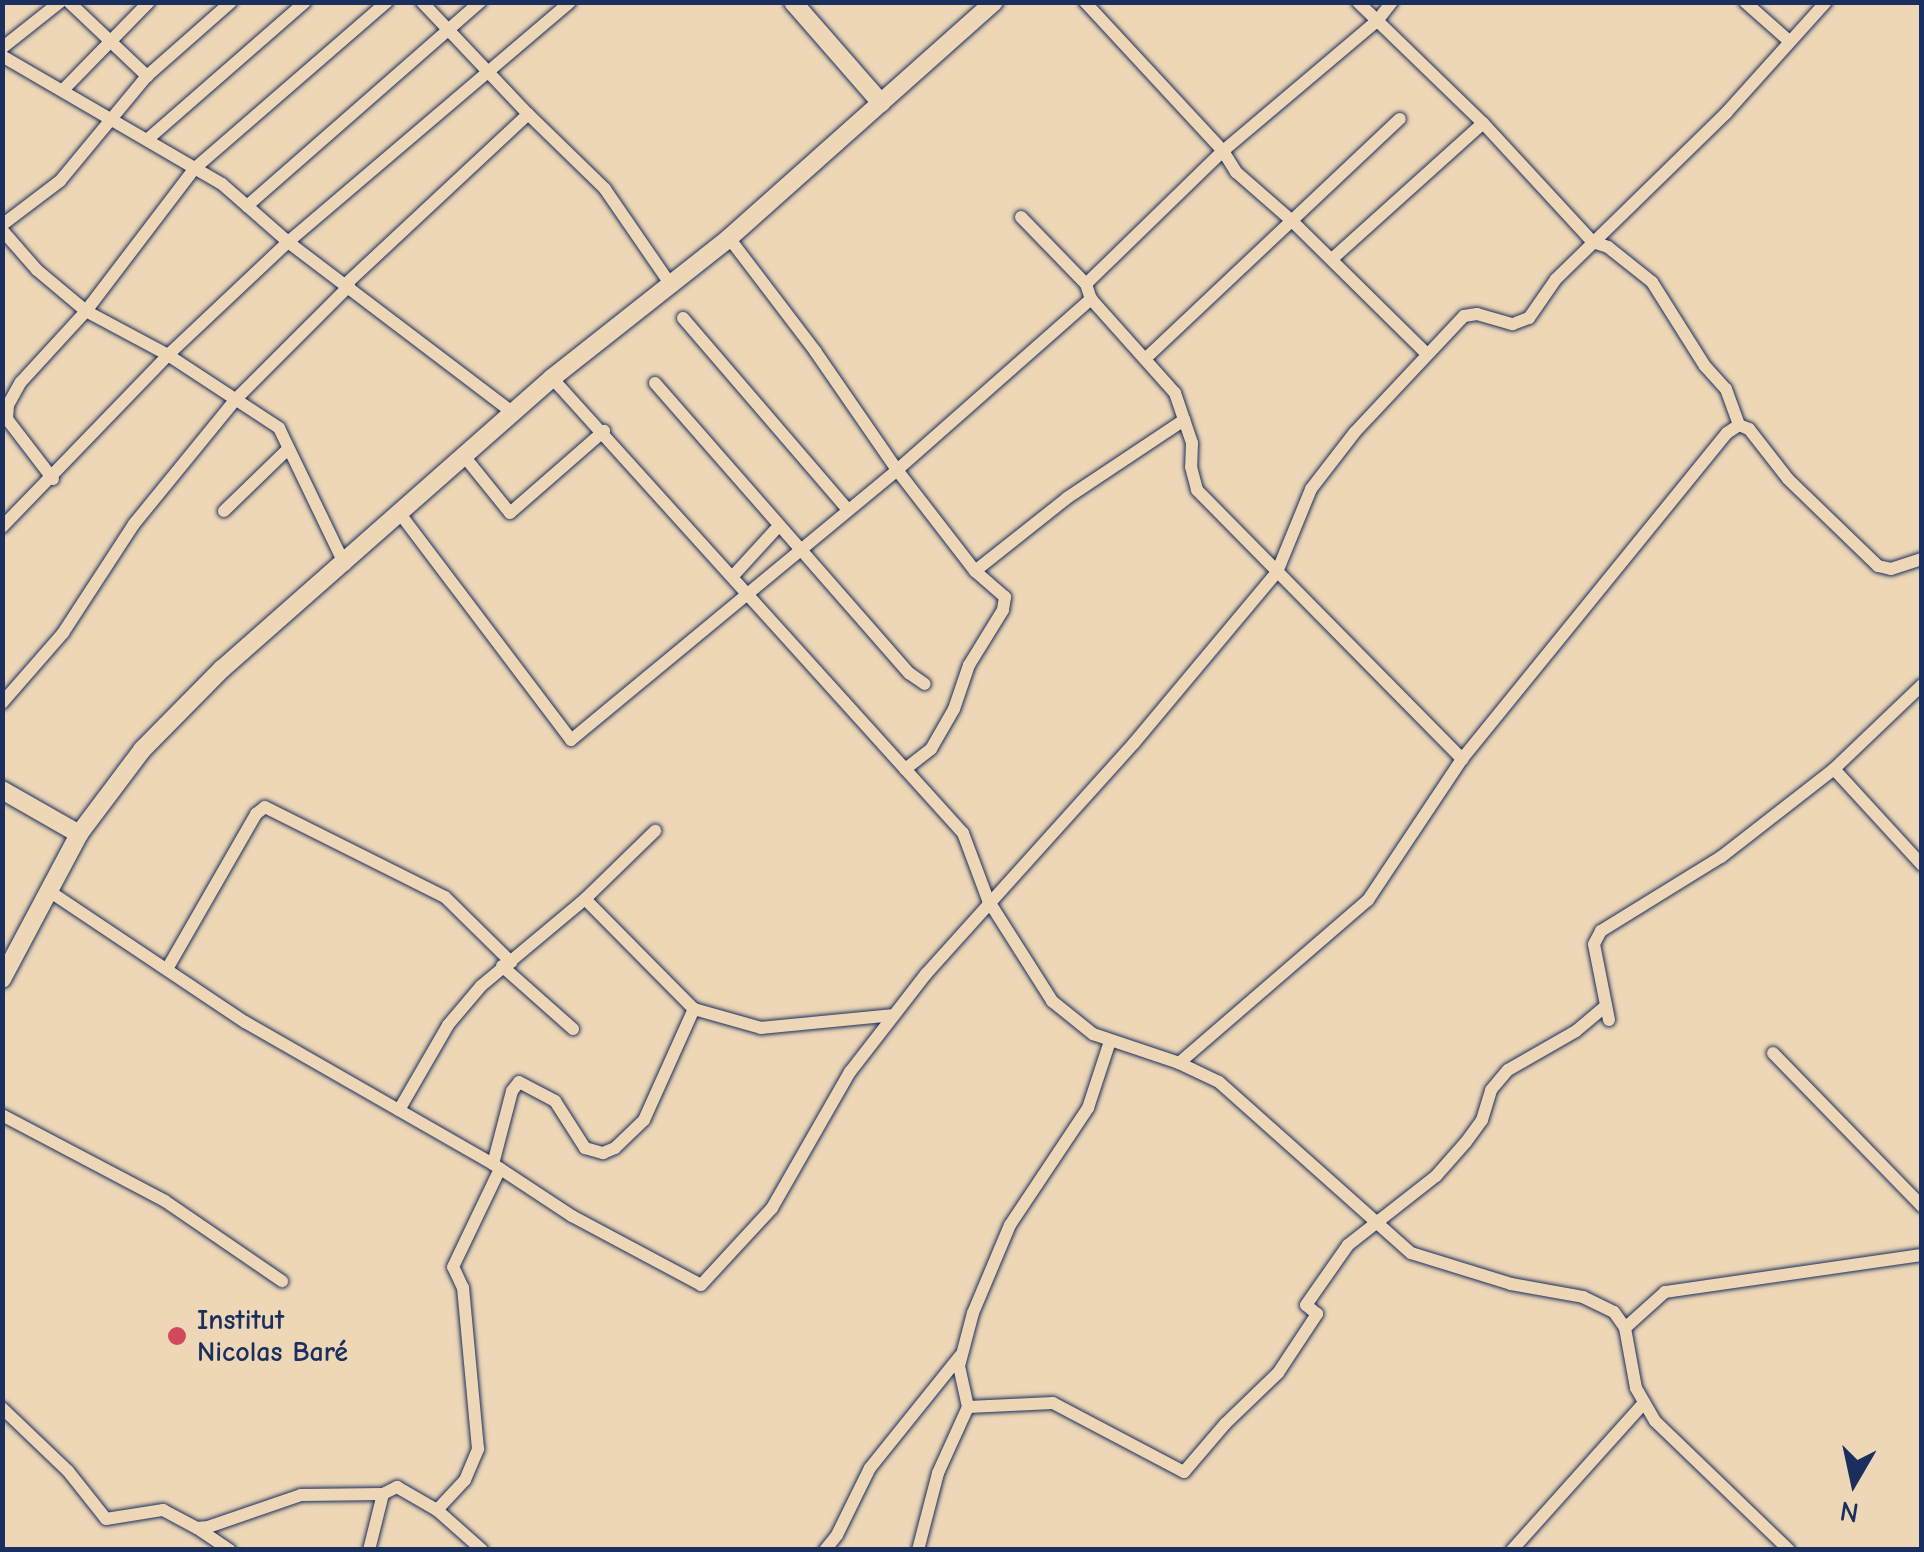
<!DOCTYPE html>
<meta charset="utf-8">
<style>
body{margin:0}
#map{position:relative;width:1924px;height:1552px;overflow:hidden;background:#edd7b6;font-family:"Comic Neue",sans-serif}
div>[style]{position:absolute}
.roads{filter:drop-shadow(0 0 2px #1b2f5e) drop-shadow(0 0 2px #1b2f5e)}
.street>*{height:12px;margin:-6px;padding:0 6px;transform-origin:6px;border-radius:6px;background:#edd7b6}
.secondary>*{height:18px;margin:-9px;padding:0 9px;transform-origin:9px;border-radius:9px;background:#edd7b6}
.dots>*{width:28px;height:28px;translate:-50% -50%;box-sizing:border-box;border:5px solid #edd7b6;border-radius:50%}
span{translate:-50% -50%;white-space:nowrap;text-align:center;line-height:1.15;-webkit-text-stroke:9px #edd7b6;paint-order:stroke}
.poi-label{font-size:28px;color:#1b2f5e;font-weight:700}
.left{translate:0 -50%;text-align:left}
.frame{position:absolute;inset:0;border:5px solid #1b2f5e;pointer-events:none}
.north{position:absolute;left:1804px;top:1432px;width:100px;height:100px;-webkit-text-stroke:8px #edd7b6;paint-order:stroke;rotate:189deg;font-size:28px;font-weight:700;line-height:40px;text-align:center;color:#1b2f5e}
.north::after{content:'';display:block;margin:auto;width:35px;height:45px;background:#1b2f5e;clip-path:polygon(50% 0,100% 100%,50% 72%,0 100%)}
</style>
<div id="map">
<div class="roads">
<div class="street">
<div style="left:69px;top:2px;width:108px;rotate:43.5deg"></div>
<div style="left:422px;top:2px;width:154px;rotate:46.6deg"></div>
<div style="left:1085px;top:2px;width:203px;rotate:47.2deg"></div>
<div style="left:1223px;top:151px;width:25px;rotate:58deg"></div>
<div style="left:1236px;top:172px;width:73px;rotate:41.1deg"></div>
<div style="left:1291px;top:220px;width:190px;rotate:44.6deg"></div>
<div style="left:1358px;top:2px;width:174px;rotate:44.1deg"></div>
<div style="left:1483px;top:123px;width:162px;rotate:47.3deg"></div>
<div style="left:1593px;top:242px;width:16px;rotate:18deg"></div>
<div style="left:1608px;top:247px;width:56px;rotate:38.5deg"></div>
<div style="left:1652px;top:282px;width:99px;rotate:57.8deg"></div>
<div style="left:1705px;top:366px;width:31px;rotate:48deg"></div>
<div style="left:1726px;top:389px;width:38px;rotate:70deg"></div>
<div style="left:1745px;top:2px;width:57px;rotate:41.5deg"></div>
<div style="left:2px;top:48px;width:74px;rotate:-38.4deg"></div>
<div style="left:2px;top:56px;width:255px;rotate:30.2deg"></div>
<div style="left:222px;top:184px;width:88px;rotate:41.3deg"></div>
<div style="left:288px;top:242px;width:283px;rotate:37.2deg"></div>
<div style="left:63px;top:90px;width:123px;rotate:-45.7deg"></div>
<div style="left:148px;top:139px;width:208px;rotate:-41.1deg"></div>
<div style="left:247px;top:206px;width:310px;rotate:-41.2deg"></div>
<div style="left:1021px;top:217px;width:93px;rotate:45.9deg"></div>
<div style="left:1086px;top:284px;width:16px;rotate:72deg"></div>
<div style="left:1091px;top:299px;width:126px;rotate:48.2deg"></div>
<div style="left:1175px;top:393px;width:53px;rotate:71.2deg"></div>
<div style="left:1192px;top:443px;width:24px;rotate:92deg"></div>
<div style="left:1191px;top:467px;width:24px;rotate:75deg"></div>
<div style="left:1197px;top:490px;width:378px;rotate:45.4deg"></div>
<div style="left:2px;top:225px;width:73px;rotate:-37.2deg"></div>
<div style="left:60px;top:181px;width:136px;rotate:-50.4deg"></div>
<div style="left:147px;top:76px;width:112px;rotate:-41.4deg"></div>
<div style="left:2px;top:230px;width:53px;rotate:48.8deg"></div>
<div style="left:37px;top:270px;width:64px;rotate:39.9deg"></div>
<div style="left:86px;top:311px;width:93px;rotate:28.2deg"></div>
<div style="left:168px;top:355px;width:133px;rotate:33.3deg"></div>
<div style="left:279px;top:428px;width:152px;rotate:64.3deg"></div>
<div style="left:729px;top:238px;width:142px;rotate:52.7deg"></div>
<div style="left:815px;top:351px;width:145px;rotate:55.4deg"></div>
<div style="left:897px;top:470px;width:128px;rotate:52.3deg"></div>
<div style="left:975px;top:571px;width:40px;rotate:41deg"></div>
<div style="left:1005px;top:597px;width:13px;rotate:99deg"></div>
<div style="left:1003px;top:610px;width:65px;rotate:121.7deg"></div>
<div style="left:969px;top:665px;width:46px;rotate:108.8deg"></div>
<div style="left:954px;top:709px;width:46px;rotate:119.9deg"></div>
<div style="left:931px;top:749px;width:33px;rotate:142deg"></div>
<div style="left:1332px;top:259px;width:203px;rotate:-42deg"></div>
<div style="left:346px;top:284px;width:249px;rotate:-43deg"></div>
<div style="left:528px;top:114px;width:107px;rotate:44.2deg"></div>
<div style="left:605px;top:189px;width:113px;rotate:55.5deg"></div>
<div style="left:1086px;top:284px;width:191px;rotate:-44.2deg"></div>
<div style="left:1223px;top:151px;width:202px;rotate:-40.2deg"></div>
<div style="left:1377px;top:21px;width:24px;rotate:-52deg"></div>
<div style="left:683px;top:318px;width:252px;rotate:49.3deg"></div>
<div style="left:1145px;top:359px;width:350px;rotate:-43.3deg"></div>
<div style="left:552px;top:378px;width:613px;rotate:47.91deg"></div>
<div style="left:963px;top:833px;width:72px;rotate:69.5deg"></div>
<div style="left:988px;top:900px;width:120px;rotate:57.6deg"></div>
<div style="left:1052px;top:1001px;width:53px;rotate:38.8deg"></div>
<div style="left:1093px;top:1034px;width:91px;rotate:18.6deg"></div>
<div style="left:1179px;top:1063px;width:44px;rotate:25.4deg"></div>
<div style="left:1219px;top:1082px;width:257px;rotate:41.7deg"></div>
<div style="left:1411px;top:1253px;width:105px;rotate:17.2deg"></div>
<div style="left:1511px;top:1284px;width:73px;rotate:10.2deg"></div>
<div style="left:1583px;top:1297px;width:34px;rotate:26deg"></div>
<div style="left:1614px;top:1312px;width:19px;rotate:55deg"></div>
<div style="left:1625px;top:1328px;width:61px;rotate:79.6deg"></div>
<div style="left:1636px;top:1388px;width:38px;rotate:60deg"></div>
<div style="left:1655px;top:1421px;width:186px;rotate:43.9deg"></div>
<div style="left:655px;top:383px;width:386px;rotate:48.8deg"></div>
<div style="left:909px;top:673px;width:19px;rotate:35deg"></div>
<div style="left:464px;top:456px;width:73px;rotate:51.1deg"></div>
<div style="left:510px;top:513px;width:125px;rotate:-41.1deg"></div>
<div style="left:53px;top:479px;width:76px;rotate:-127.5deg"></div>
<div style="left:7px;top:419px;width:14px;rotate:-86deg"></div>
<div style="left:8px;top:405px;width:26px;rotate:-61deg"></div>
<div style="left:21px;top:382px;width:96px;rotate:-47.5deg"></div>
<div style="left:86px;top:311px;width:178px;rotate:-52.7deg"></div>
<div style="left:194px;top:169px;width:255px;rotate:-40.9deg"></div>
<div style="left:224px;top:511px;width:89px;rotate:-44.1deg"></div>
<div style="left:401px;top:515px;width:282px;rotate:52.9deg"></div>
<div style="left:571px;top:740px;width:423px;rotate:-39.6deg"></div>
<div style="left:897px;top:470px;width:259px;rotate:-41.4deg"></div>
<div style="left:2px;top:527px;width:239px;rotate:-46deg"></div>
<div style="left:168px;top:355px;width:165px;rotate:-43.3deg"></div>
<div style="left:288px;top:242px;width:370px;rotate:-40.4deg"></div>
<div style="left:975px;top:571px;width:117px;rotate:-38.4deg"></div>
<div style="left:1067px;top:498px;width:141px;rotate:-33.7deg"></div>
<div style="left:733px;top:576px;width:62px;rotate:-47.6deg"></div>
<div style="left:2px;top:703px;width:93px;rotate:-48.9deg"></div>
<div style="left:63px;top:633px;width:130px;rotate:-56.9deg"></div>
<div style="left:134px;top:524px;width:161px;rotate:-50.8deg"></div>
<div style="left:236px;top:399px;width:160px;rotate:-45deg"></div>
<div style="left:1834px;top:769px;width:130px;rotate:47.5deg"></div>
<div style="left:49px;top:891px;width:236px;rotate:33.8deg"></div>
<div style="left:245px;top:1022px;width:286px;rotate:29.8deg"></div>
<div style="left:493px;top:1164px;width:95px;rotate:33.4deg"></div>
<div style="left:572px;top:1216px;width:146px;rotate:28.1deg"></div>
<div style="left:701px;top:1285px;width:105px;rotate:-47.3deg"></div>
<div style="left:772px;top:1208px;width:157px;rotate:-60.2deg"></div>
<div style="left:850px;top:1072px;width:124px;rotate:-52.2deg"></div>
<div style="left:926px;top:974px;width:311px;rotate:-48deg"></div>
<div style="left:1134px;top:743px;width:223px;rotate:-50.1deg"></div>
<div style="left:1277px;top:572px;width:90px;rotate:-67.7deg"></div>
<div style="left:1311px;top:489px;width:72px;rotate:-52.3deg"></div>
<div style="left:1355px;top:432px;width:159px;rotate:-46.8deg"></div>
<div style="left:1464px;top:316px;width:13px;rotate:-9deg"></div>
<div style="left:1477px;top:314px;width:37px;rotate:16deg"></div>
<div style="left:1513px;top:324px;width:17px;rotate:-21deg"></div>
<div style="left:1529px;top:318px;width:47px;rotate:-55.3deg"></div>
<div style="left:1556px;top:279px;width:238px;rotate:-44.3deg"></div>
<div style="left:1726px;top:113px;width:149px;rotate:-48deg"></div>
<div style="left:585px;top:899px;width:155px;rotate:45.3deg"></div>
<div style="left:694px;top:1009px;width:70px;rotate:15.8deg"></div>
<div style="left:761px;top:1028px;width:133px;rotate:-5.6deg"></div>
<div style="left:502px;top:966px;width:95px;rotate:41.6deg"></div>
<div style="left:167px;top:969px;width:179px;rotate:-60.1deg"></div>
<div style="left:256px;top:814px;width:11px;rotate:-38deg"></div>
<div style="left:265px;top:807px;width:201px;rotate:26.6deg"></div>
<div style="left:445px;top:897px;width:93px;rotate:44.6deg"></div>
<div style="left:1609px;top:1020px;width:77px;rotate:-101.2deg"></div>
<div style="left:1594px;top:944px;width:15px;rotate:-62deg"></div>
<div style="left:1601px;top:931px;width:141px;rotate:-31.7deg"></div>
<div style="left:1721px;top:857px;width:143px;rotate:-37.9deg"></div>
<div style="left:1834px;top:769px;width:122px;rotate:-43.7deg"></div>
<div style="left:1773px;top:1053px;width:214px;rotate:45.8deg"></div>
<div style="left:1179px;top:1063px;width:250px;rotate:-40.8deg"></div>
<div style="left:1368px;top:900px;width:169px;rotate:-56.3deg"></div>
<div style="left:1462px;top:759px;width:420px;rotate:-50.9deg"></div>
<div style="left:1727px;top:433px;width:14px;rotate:-34deg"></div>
<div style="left:1739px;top:425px;width:11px;rotate:22deg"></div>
<div style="left:1749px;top:429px;width:63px;rotate:52deg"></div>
<div style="left:1788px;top:479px;width:125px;rotate:44deg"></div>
<div style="left:1878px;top:566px;width:13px;rotate:13deg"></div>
<div style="left:1891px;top:569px;width:33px;rotate:-18deg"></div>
<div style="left:399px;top:1110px;width:98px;rotate:-60deg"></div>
<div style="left:448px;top:1025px;width:51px;rotate:-49.8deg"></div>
<div style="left:481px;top:986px;width:136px;rotate:-39.9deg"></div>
<div style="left:585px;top:899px;width:98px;rotate:-44.2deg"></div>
<div style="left:2px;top:1115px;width:184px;rotate:27.8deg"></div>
<div style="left:165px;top:1201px;width:142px;rotate:34.4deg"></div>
<div style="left:493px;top:1164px;width:75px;rotate:-75.4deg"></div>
<div style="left:512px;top:1091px;width:11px;rotate:-52deg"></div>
<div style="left:519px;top:1082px;width:41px;rotate:27.8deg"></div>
<div style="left:555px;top:1101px;width:56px;rotate:57.4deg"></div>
<div style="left:585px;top:1148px;width:19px;rotate:16deg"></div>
<div style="left:603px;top:1153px;width:13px;rotate:-23deg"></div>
<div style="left:615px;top:1148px;width:40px;rotate:-44deg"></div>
<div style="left:644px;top:1120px;width:122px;rotate:-65.8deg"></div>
<div style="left:1625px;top:1328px;width:54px;rotate:-42deg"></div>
<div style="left:1665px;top:1292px;width:260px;rotate:-8.2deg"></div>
<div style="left:968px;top:1407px;width:85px;rotate:-2.7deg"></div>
<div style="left:1053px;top:1403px;width:148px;rotate:27.8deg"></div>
<div style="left:1184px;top:1472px;width:63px;rotate:-49.5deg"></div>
<div style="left:1225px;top:1424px;width:74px;rotate:-43.9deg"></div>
<div style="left:1278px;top:1373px;width:71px;rotate:-56.5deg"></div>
<div style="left:1317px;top:1314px;width:14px;rotate:-141deg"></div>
<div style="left:1306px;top:1305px;width:73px;rotate:-55deg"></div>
<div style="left:1348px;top:1245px;width:112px;rotate:-38.1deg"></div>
<div style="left:1436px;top:1176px;width:45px;rotate:-48.6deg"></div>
<div style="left:1466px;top:1142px;width:27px;rotate:-54deg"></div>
<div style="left:1482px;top:1120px;width:31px;rotate:-73deg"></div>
<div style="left:1491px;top:1090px;width:26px;rotate:-50deg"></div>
<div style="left:1508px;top:1070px;width:78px;rotate:-29.8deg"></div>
<div style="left:1576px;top:1031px;width:39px;rotate:-40deg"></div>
<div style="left:2px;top:1408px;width:91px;rotate:43.7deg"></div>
<div style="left:68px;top:1471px;width:61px;rotate:51.6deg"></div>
<div style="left:106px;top:1519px;width:58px;rotate:-9deg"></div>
<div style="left:163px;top:1510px;width:38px;rotate:28deg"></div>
<div style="left:197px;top:1528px;width:11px;rotate:-5deg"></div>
<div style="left:208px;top:1527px;width:98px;rotate:-19deg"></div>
<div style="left:301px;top:1495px;width:82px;rotate:-0.7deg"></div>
<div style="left:437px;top:1510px;width:41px;rotate:-47deg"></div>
<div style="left:465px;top:1480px;width:34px;rotate:-67deg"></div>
<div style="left:478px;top:1449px;width:162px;rotate:-95.3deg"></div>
<div style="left:463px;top:1288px;width:23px;rotate:-115deg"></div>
<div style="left:453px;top:1267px;width:109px;rotate:-64.4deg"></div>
<div style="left:197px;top:1528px;width:40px;rotate:34deg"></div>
<div style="left:369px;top:1550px;width:58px;rotate:-76deg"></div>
<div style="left:383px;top:1494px;width:16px;rotate:-27deg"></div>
<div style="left:397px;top:1487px;width:46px;rotate:29.9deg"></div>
<div style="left:437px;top:1510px;width:60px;rotate:41.6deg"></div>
<div style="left:825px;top:1550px;width:19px;rotate:-51deg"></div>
<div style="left:837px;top:1535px;width:75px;rotate:-63.8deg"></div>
<div style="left:870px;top:1468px;width:144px;rotate:-51.2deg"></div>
<div style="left:918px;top:1550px;width:80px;rotate:-75.4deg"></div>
<div style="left:938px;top:1473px;width:72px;rotate:-65.6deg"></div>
<div style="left:968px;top:1407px;width:42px;rotate:-102.4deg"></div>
<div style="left:959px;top:1366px;width:55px;rotate:-75.2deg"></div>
<div style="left:973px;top:1313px;width:95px;rotate:-67.2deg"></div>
<div style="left:1010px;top:1225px;width:141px;rotate:-56.3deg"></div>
<div style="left:1088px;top:1108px;width:71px;rotate:-71.8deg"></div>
<div style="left:1512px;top:1550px;width:198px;rotate:-48.1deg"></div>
</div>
<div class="secondary">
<div style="left:793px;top:2px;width:134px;rotate:48.9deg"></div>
<div style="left:2px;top:790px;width:89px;rotate:29.7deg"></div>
<div style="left:2px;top:979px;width:164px;rotate:-62deg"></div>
<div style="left:79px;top:834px;width:105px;rotate:-53.1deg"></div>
<div style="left:142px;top:750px;width:114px;rotate:-45.4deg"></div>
<div style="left:222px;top:669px;width:440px;rotate:-41.4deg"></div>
<div style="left:552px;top:378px;width:226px;rotate:-38.3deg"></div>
<div style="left:729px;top:238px;width:355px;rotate:-41.7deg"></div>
</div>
</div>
<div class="dots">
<div style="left:177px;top:1336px;background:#d1495b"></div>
</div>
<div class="poi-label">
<span class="left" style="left:197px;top:1336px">Institut<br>Nicolas Baré</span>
</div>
<div class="frame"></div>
<div class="north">N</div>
</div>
